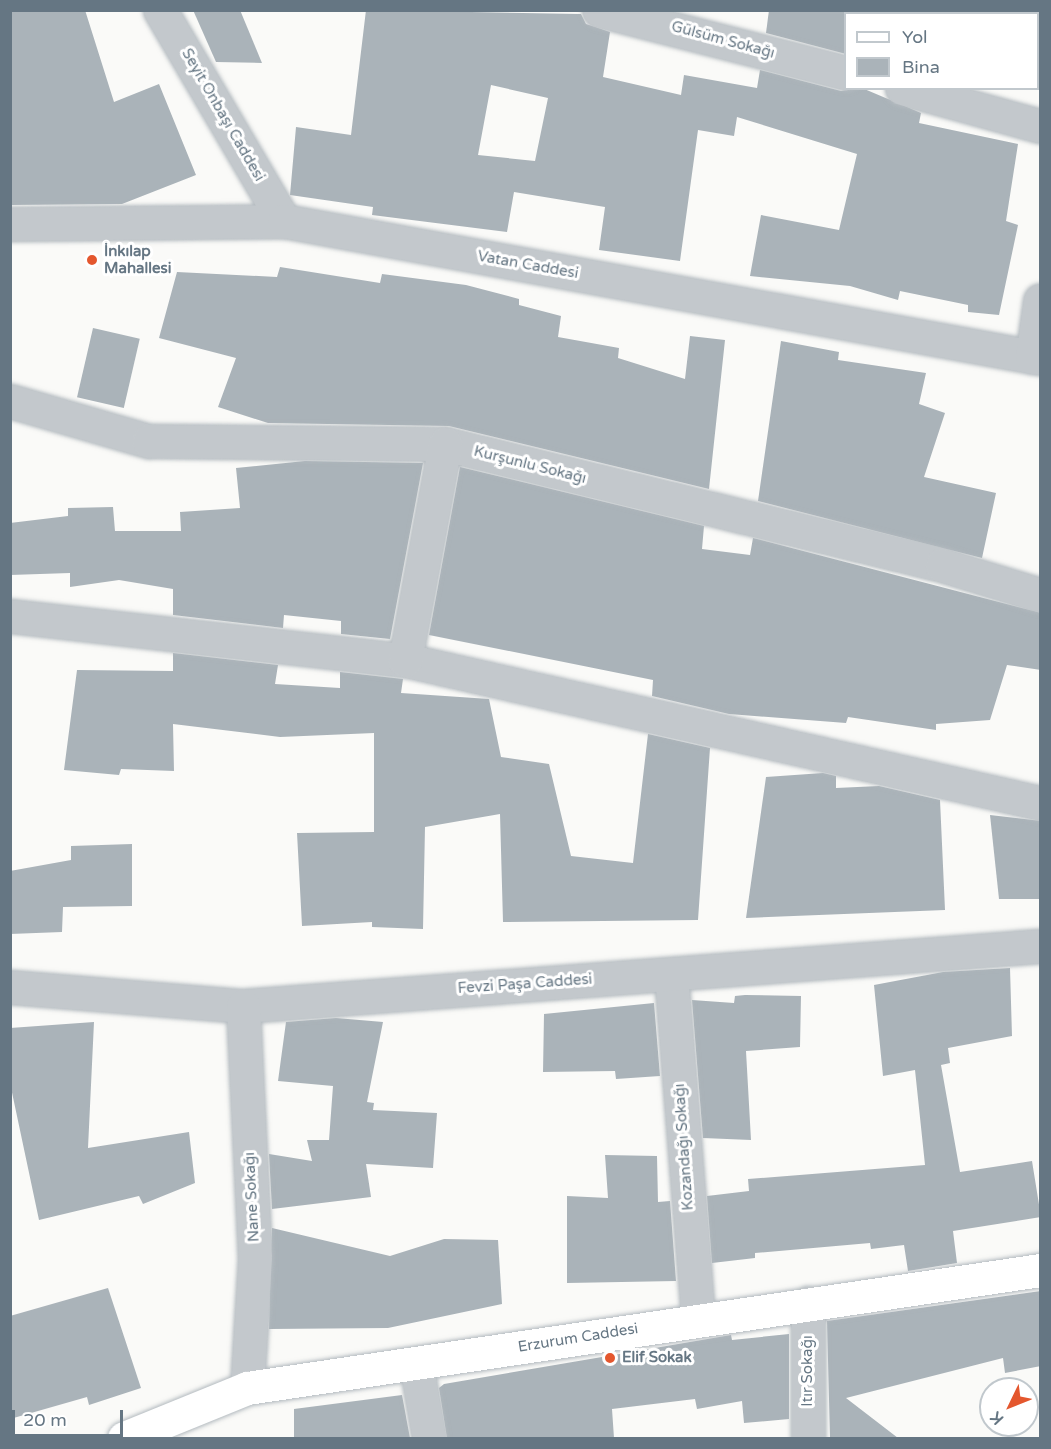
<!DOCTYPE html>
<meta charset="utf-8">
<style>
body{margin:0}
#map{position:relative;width:1051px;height:1449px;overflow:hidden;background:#fafaf8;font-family:"Varela Round",sans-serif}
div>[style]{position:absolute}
.building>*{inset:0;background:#aab3b9;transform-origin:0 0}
.roads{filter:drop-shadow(0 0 2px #b3babf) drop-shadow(0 0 2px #b3babf)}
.street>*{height:33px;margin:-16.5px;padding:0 16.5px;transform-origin:16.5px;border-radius:16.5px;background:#c3c8cc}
.secondary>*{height:33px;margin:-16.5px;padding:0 16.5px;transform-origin:16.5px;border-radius:16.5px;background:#fff}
.dots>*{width:16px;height:16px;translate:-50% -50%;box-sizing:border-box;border:3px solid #fff;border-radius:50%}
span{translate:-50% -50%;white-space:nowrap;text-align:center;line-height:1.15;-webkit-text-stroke:6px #fff;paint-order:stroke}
.street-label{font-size:15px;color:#657683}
.poi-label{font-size:15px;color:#657683;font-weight:700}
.left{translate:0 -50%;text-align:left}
.frame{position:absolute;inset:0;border:12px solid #657683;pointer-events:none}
.legend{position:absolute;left:844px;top:12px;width:195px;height:78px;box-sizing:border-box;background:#fff;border:2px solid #c1c8cd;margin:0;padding:8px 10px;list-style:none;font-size:18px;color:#657683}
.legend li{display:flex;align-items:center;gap:12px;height:30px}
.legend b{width:30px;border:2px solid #c1c8cd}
.north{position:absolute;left:979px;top:1377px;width:60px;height:60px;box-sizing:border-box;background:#fff;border:2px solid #c1c8cd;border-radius:50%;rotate:227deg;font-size:16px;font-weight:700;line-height:24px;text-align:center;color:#657683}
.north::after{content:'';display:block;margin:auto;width:21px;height:27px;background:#e4572e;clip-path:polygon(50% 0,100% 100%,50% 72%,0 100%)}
.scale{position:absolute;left:12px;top:1410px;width:111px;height:27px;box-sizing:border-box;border:3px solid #657683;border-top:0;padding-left:8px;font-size:18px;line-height:21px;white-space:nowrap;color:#657683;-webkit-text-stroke:4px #fff;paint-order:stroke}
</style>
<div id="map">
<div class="building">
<div style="clip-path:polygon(10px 10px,85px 10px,114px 102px,159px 84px,196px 175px,122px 204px,10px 205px)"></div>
<div style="clip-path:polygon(193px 10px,240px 10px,262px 63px,216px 62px)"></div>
<div style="clip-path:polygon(evenodd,366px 10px,581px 14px,586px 24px,610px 32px,603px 77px,681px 95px,684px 75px,757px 88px,760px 70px,841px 91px,862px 88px,921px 113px,919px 123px,1018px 144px,1006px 221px,1018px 225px,999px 315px,968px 312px,968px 305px,900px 291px,898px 300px,850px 286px,750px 276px,761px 215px,839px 230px,857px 154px,737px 117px,734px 136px,698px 130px,680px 261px,599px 250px,605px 207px,514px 192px,507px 232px,372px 215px,373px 207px,290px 195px,296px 127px,351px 135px,366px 10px,491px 85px,548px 98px,535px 161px,478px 155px,491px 85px)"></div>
<div style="clip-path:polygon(769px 10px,846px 10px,846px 54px,766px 33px)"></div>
<div style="clip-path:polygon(280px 267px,380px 283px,382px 274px,466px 285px,519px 299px,519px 305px,561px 316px,558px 337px,619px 348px,618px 358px,685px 379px,690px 336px,725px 340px,709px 489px,449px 426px,268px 423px,218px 407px,236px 358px,159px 338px,177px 272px,277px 277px)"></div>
<div style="left:93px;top:328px;width:48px;height:71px;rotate:13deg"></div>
<div style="clip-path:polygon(781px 341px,839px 352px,838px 360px,926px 373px,919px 404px,945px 413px,924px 477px,996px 493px,982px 558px,758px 501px)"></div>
<div style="clip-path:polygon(305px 461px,423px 463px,390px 639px,341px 634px,341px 621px,284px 615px,283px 628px,173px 615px,173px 589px,119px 580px,70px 587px,70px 573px,10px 575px,10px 523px,68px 516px,68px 508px,113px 507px,115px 531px,181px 531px,180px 512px,240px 508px,236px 468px)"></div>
<div style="clip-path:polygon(460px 467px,704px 526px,702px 549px,750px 555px,753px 538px,1041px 613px,1041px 670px,1007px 665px,990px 720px,936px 724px,936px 730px,848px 717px,846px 723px,729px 714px,652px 696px,653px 680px,429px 635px)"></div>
<div style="clip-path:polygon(173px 653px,278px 665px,275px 684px,340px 688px,340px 672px,403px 679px,401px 693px,489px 699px,501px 757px,549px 764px,571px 856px,633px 863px,648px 734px,710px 748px,698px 920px,503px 922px,500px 814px,425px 827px,423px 929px,372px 927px,372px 922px,302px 926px,297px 833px,374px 832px,374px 733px,280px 737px,173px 724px,174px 771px,121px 769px,119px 775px,64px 770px,77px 670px,173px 671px)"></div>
<div style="clip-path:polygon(823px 773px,836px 776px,836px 788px,879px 786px,940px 800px,945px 910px,746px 918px,766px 777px)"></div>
<div style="clip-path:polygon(990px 815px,1041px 821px,1041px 899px,999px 899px)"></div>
<div style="clip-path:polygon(132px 844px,132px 906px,63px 907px,62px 932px,10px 934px,10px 871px,71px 860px,71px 846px)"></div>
<div style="clip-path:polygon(1010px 968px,1012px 1036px,948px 1048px,950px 1063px,941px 1065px,960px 1172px,1032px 1161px,1041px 1217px,953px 1231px,957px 1263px,908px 1271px,904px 1245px,871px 1249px,870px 1243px,755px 1253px,755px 1258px,712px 1263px,707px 1196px,749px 1191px,748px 1179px,925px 1165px,915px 1070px,883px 1076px,874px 985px,943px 972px)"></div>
<div style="clip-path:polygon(745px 995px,801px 996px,800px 1047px,746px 1051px,751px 1140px,703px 1138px,692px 1000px,734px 1003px,735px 996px)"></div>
<div style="clip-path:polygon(654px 1003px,660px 1076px,616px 1079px,615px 1071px,543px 1072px,544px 1014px)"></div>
<div style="clip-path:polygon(336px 1018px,383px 1022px,367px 1102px,374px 1103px,373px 1110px,437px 1113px,433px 1168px,366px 1164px,371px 1197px,272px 1209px,269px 1154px,312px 1161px,307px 1140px,329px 1140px,333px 1086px,278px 1081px,286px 1022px)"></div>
<div style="clip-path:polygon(94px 1022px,88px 1148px,189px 1132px,195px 1183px,143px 1204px,139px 1196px,39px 1220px,10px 1083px,10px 1028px)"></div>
<div style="clip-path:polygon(605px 1155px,657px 1156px,658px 1202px,670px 1201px,676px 1281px,567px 1283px,567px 1196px,608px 1198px)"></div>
<div style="clip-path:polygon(272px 1228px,390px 1256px,444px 1239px,498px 1240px,502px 1304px,388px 1328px,269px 1329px)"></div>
<div style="clip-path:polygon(108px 1288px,141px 1388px,89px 1405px,87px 1397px,10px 1419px,10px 1316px)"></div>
<div style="clip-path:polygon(1041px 1291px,1041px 1366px,1005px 1373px,1003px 1358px,846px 1398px,898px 1438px,830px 1438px,827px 1321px)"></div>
<div style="clip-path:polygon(789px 1334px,789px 1419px,744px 1423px,742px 1401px,697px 1409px,695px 1399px,612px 1409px,614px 1438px,447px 1438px,439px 1388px,444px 1384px,731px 1335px,732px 1340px)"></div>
<div style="clip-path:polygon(402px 1395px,410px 1438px,294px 1438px,294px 1409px)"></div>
</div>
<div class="roads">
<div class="street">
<div style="left:160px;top:10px;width:245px;rotate:59.6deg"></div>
<div style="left:599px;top:10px;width:255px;rotate:14.3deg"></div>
<div style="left:902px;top:88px;width:143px;rotate:15.4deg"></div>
<div style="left:10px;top:224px;width:274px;rotate:-0.6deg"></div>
<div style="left:284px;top:221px;width:768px;rotate:10.27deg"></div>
<div style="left:1032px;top:357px;width:57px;rotate:-81.9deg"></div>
<div style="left:10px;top:401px;width:145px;rotate:16.1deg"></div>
<div style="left:149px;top:441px;width:296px;rotate:0.6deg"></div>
<div style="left:445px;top:444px;width:512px;rotate:13.68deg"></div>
<div style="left:942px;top:565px;width:102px;rotate:17deg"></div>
<div style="left:10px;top:616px;width:397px;rotate:6.4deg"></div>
<div style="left:405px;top:660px;width:651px;rotate:12.69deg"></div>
<div style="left:405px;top:660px;width:220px;rotate:-79.5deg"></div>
<div style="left:671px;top:974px;width:347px;rotate:85.5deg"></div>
<div style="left:10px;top:987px;width:234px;rotate:4.7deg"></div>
<div style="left:243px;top:1006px;width:799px;rotate:-4.31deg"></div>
<div style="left:243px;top:1006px;width:251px;rotate:87.3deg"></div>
<div style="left:255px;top:1257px;width:131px;rotate:93.5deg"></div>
<div style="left:808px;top:1303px;width:135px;rotate:90deg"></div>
<div style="left:416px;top:1363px;width:76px;rotate:80.2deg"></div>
</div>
<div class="secondary">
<div style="left:124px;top:1438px;width:133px;rotate:-22.1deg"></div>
<div style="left:247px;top:1388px;width:802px;rotate:-8.46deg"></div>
</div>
</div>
<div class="dots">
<div style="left:92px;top:260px;background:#e4572e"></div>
<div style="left:610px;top:1358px;background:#e4572e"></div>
</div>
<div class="street-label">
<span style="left:723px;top:40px;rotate:15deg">Gülsüm Sokağı</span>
<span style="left:223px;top:115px;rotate:60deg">Seyit Onbaşı Caddesi</span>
<span style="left:528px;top:265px;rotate:10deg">Vatan Caddesi</span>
<span style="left:530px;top:465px;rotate:14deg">Kurşunlu Sokağı</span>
<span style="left:525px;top:984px;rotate:-4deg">Fevzi Paşa Caddesi</span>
<span style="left:684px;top:1147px;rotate:-94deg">Kozandağı Sokağı</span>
<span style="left:252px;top:1197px;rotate:-93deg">Nane Sokağı</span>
<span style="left:578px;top:1338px;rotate:-9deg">Erzurum Caddesi</span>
<span style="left:808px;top:1371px;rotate:-90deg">Itır Sokağı</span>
</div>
<div class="poi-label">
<span class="left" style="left:104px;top:260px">İnkılap<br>Mahallesi</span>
<span class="left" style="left:622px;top:1358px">Elif Sokak</span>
</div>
<div class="frame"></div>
<ul class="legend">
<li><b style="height:8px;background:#fff"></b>Yol</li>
<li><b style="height:16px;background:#aab3b9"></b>Bina</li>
</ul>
<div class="north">K</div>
<div class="scale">20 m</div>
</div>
